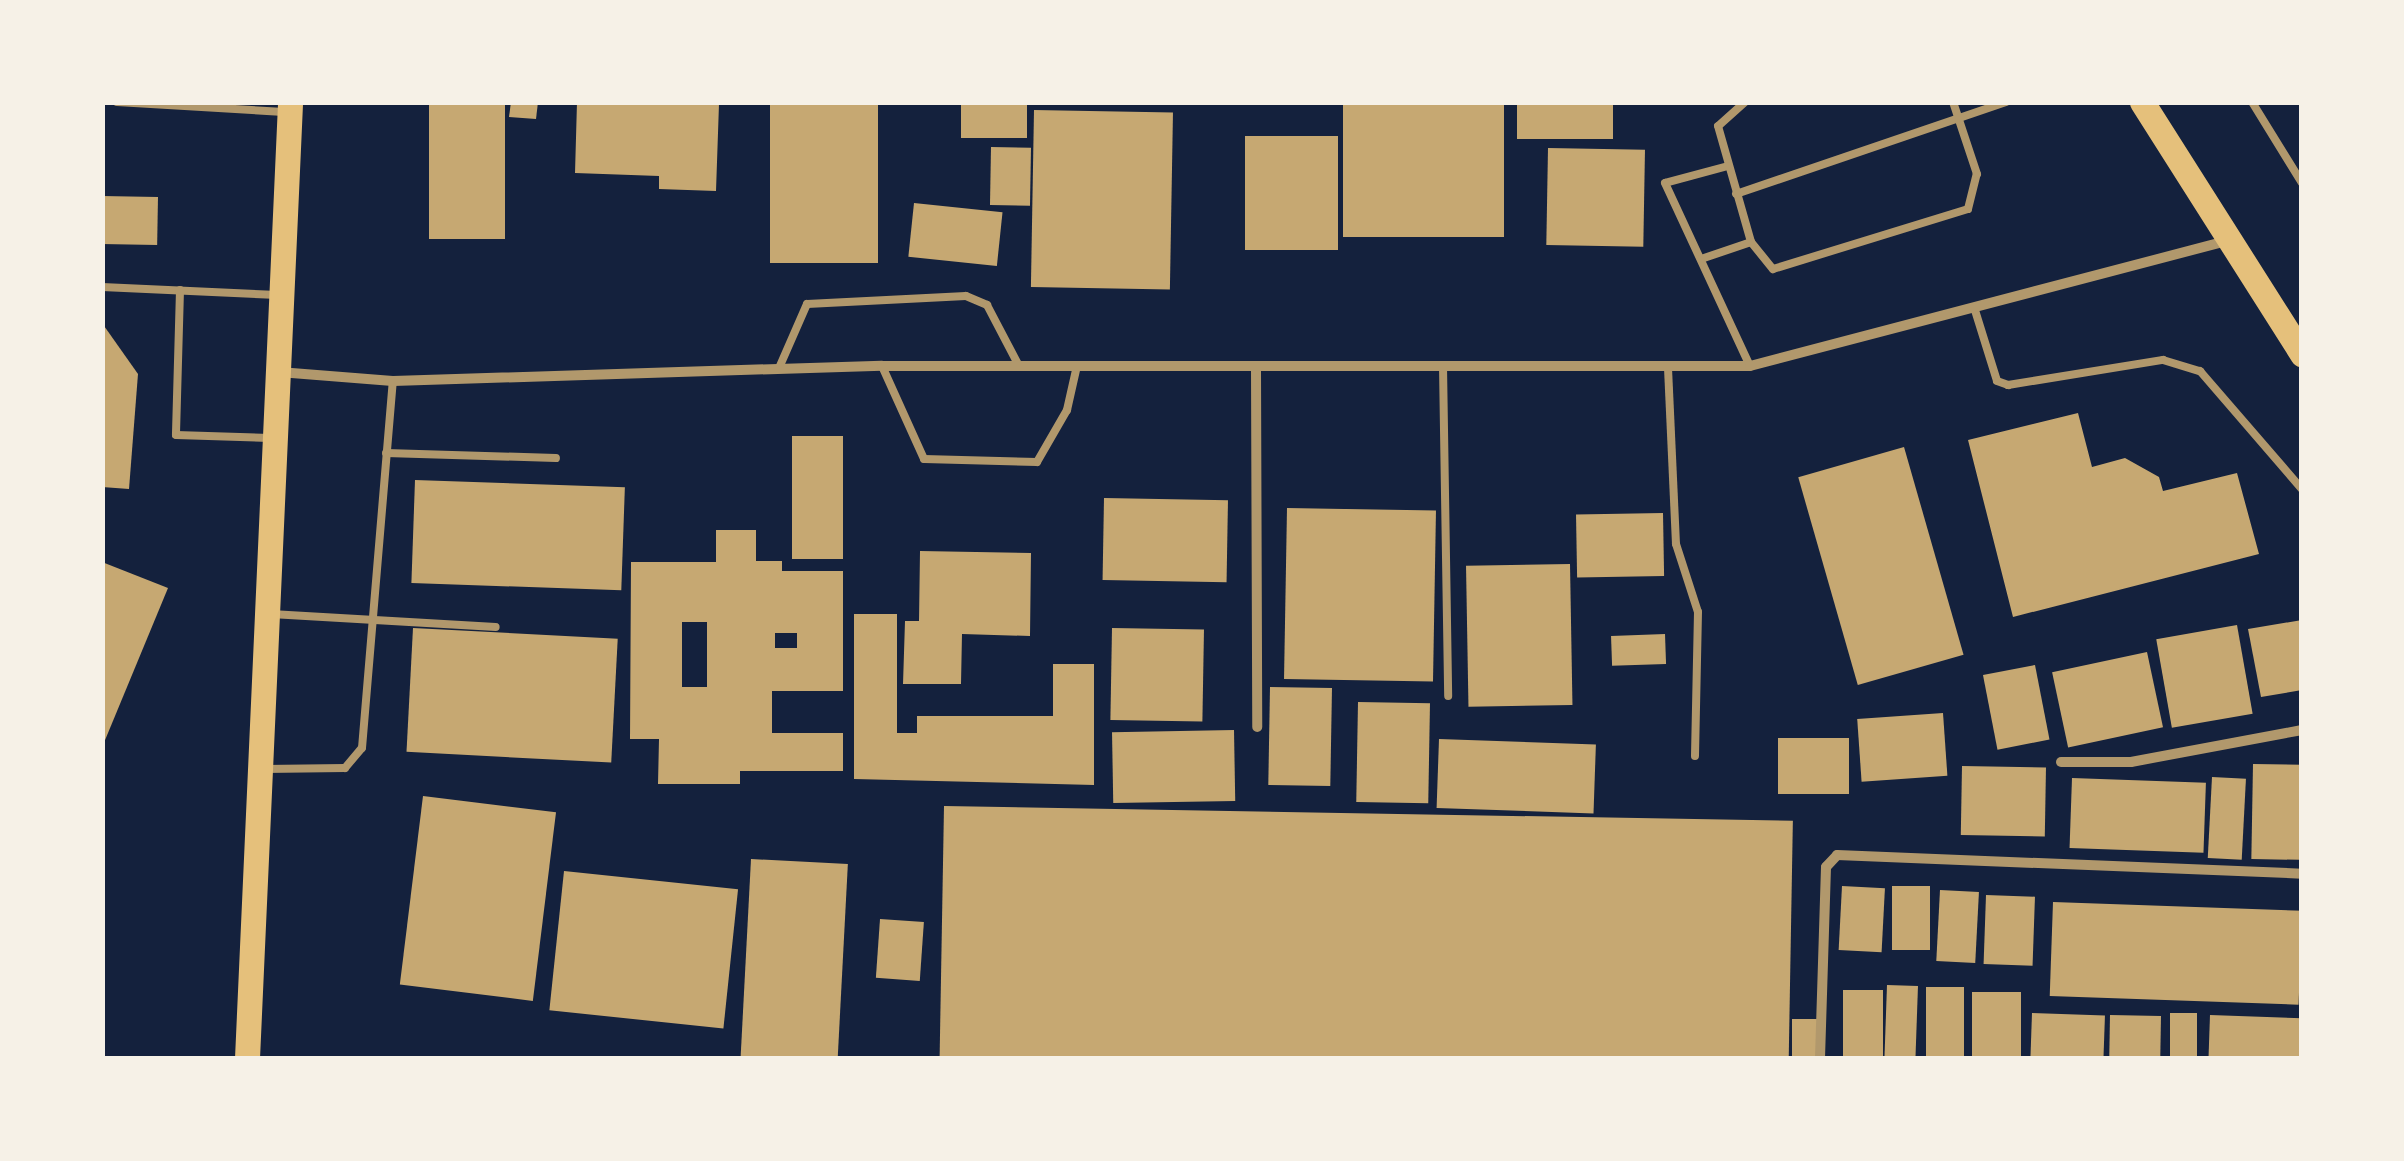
<!DOCTYPE html>
<style>
body{margin:0}
#map{position:relative;width:2404px;height:1161px;overflow:hidden;background:#14213d;font-family:Barlow,sans-serif}
div>[style]{position:absolute}
.building>*{inset:0;background:#c6a872;transform-origin:0 0}
.service>*{height:8px;margin:-4px;padding:0 4px;transform-origin:4px;border-radius:4px;background:#b1986c}
.minor>*{height:10px;margin:-5px;padding:0 5px;transform-origin:5px;border-radius:5px;background:#b1986c}
.primary>*{height:25px;margin:-12.5px;padding:0 12.5px;transform-origin:12.5px;border-radius:12.5px;background:#e5c07b}
span{translate:-50% -50%;white-space:nowrap;text-align:center;line-height:1.15;-webkit-text-stroke:8px #f6f1e7;paint-order:stroke}
.frame{position:absolute;inset:0;border:105px solid #f6f1e7;pointer-events:none}
</style>
<div id="map">
<div class="building">
<div style="left:429px;top:102px;width:76px;height:137px"></div>
<div style="clip-path:polygon(511px 102px,538px 102px,536px 119px,509px 117px)"></div>
<div style="clip-path:polygon(577px 102px,719px 104px,716px 191px,659px 189px,659px 176px,575px 173px)"></div>
<div style="left:770px;top:102px;width:108px;height:161px"></div>
<div style="left:961px;top:102px;width:66px;height:36px"></div>
<div style="left:1343px;top:102px;width:161px;height:135px"></div>
<div style="left:1517px;top:102px;width:96px;height:37px"></div>
<div style="left:1034px;top:110px;width:139px;height:177px;rotate:1deg"></div>
<div style="left:1245px;top:136px;width:93px;height:114px"></div>
<div style="left:991px;top:147px;width:40px;height:58px;rotate:1deg"></div>
<div style="left:1548px;top:148px;width:97px;height:97px;rotate:1deg"></div>
<div style="left:102px;top:196px;width:56px;height:48px;rotate:1deg"></div>
<div style="left:914px;top:203px;width:89px;height:54px;rotate:6deg"></div>
<div style="clip-path:polygon(102px 323px,138px 374px,129px 489px,102px 487px)"></div>
<div style="clip-path:polygon(2078px 413px,2092px 467px,2125px 458px,2159px 477px,2163px 491px,2237px 473px,2259px 554px,2013px 617px,1968px 440px)"></div>
<div style="left:792px;top:436px;width:51px;height:123px"></div>
<div style="left:1904px;top:447px;width:216px;height:110px;rotate:74deg"></div>
<div style="left:415px;top:480px;width:210px;height:103px;rotate:2deg"></div>
<div style="left:1104px;top:498px;width:124px;height:82px;rotate:1deg"></div>
<div style="left:1287px;top:508px;width:149px;height:171px;rotate:1deg"></div>
<div style="left:1663px;top:513px;width:63px;height:87px;rotate:89deg"></div>
<div style="clip-path:polygon(evenodd,716px 530px,756px 530px,756px 561px,782px 561px,782px 571px,843px 571px,843px 691px,772px 691px,772px 733px,843px 733px,843px 771px,740px 771px,740px 784px,658px 784px,659px 739px,630px 739px,631px 562px,716px 562px,716px 530px,682px 622px,707px 622px,707px 687px,682px 687px,682px 622px,716px 530px,775px 633px,797px 633px,797px 648px,775px 648px,775px 633px)"></div>
<div style="clip-path:polygon(920px 551px,1031px 553px,1030px 636px,962px 634px,961px 684px,903px 684px,905px 621px,919px 621px)"></div>
<div style="clip-path:polygon(102px 562px,168px 588px,103px 745px,102px 745px)"></div>
<div style="left:1570px;top:564px;width:141px;height:104px;rotate:89deg"></div>
<div style="clip-path:polygon(854px 614px,897px 614px,897px 733px,917px 733px,917px 716px,1053px 716px,1053px 664px,1094px 664px,1094px 785px,854px 779px)"></div>
<div style="clip-path:polygon(2302px 620px,2302px 690px,2261px 697px,2248px 629px)"></div>
<div style="left:2237px;top:625px;width:90px;height:82px;rotate:80deg"></div>
<div style="left:413px;top:628px;width:205px;height:124px;rotate:3deg"></div>
<div style="left:1112px;top:628px;width:92px;height:92px;rotate:1deg"></div>
<div style="left:1665px;top:634px;width:30px;height:54px;rotate:88deg"></div>
<div style="left:2147px;top:652px;width:77px;height:97px;rotate:78deg"></div>
<div style="left:2035px;top:665px;width:76px;height:53px;rotate:79deg"></div>
<div style="left:1270px;top:687px;width:62px;height:98px;rotate:1deg"></div>
<div style="left:1358px;top:702px;width:72px;height:100px;rotate:1deg"></div>
<div style="left:1943px;top:713px;width:63px;height:86px;rotate:86deg"></div>
<div style="left:1234px;top:730px;width:71px;height:122px;rotate:89deg"></div>
<div style="left:1778px;top:738px;width:71px;height:56px"></div>
<div style="left:1439px;top:739px;width:157px;height:69px;rotate:2deg"></div>
<div style="left:2253px;top:764px;width:49px;height:95px;rotate:1deg"></div>
<div style="left:1962px;top:766px;width:84px;height:69px;rotate:1deg"></div>
<div style="left:2212px;top:777px;width:34px;height:81px;rotate:3deg"></div>
<div style="left:2072px;top:778px;width:134px;height:70px;rotate:2deg"></div>
<div style="left:423px;top:796px;width:134px;height:190px;rotate:7deg"></div>
<div style="left:944px;top:806px;width:849px;height:252px;rotate:1deg"></div>
<div style="left:751px;top:859px;width:97px;height:199px;rotate:3deg"></div>
<div style="left:564px;top:871px;width:175px;height:140px;rotate:6deg"></div>
<div style="left:1842px;top:886px;width:43px;height:64px;rotate:3deg"></div>
<div style="left:1892px;top:886px;width:38px;height:64px"></div>
<div style="left:1940px;top:890px;width:39px;height:71px;rotate:3deg"></div>
<div style="left:1986px;top:895px;width:49px;height:69px;rotate:2deg"></div>
<div style="left:2053px;top:902px;width:249px;height:94px;rotate:2deg"></div>
<div style="left:880px;top:919px;width:44px;height:59px;rotate:4deg"></div>
<div style="left:1887px;top:985px;width:31px;height:73px;rotate:2deg"></div>
<div style="left:1926px;top:987px;width:38px;height:71px"></div>
<div style="left:1843px;top:990px;width:40px;height:68px"></div>
<div style="left:1972px;top:992px;width:49px;height:66px"></div>
<div style="left:2032px;top:1013px;width:73px;height:45px;rotate:2deg"></div>
<div style="left:2170px;top:1013px;width:27px;height:45px"></div>
<div style="left:2110px;top:1015px;width:51px;height:43px;rotate:1deg"></div>
<div style="left:2210px;top:1015px;width:92px;height:43px;rotate:2deg"></div>
<div style="left:1792px;top:1019px;width:27px;height:39px"></div>
</div>
<div class="service">
<div style="left:117px;top:102px;width:167px;rotate:3.4deg"></div>
<div style="left:1745px;top:102px;width:36px;rotate:138deg"></div>
<div style="left:1718px;top:126px;width:121px;rotate:74.1deg"></div>
<div style="left:1751px;top:242px;width:35px;rotate:51deg"></div>
<div style="left:1773px;top:269px;width:204px;rotate:-17.1deg"></div>
<div style="left:1968px;top:209px;width:36px;rotate:-76deg"></div>
<div style="left:1977px;top:174px;width:76px;rotate:-108.4deg"></div>
<div style="left:2252px;top:102px;width:95px;rotate:58.3deg"></div>
<div style="left:1728px;top:166px;width:65px;rotate:164.9deg"></div>
<div style="left:1665px;top:183px;width:202px;rotate:65.1deg"></div>
<div style="left:1736px;top:194px;width:286px;rotate:-18.8deg"></div>
<div style="left:1701px;top:259px;width:53px;rotate:-18.8deg"></div>
<div style="left:102px;top:287px;width:176px;rotate:2.6deg"></div>
<div style="left:180px;top:290px;width:145px;rotate:91.6deg"></div>
<div style="left:176px;top:435px;width:94px;rotate:1.8deg"></div>
<div style="left:1974px;top:307px;width:77px;rotate:72.7deg"></div>
<div style="left:1997px;top:381px;width:12px;rotate:20deg"></div>
<div style="left:2008px;top:385px;width:157px;rotate:-9.2deg"></div>
<div style="left:2163px;top:360px;width:39px;rotate:17deg"></div>
<div style="left:2200px;top:371px;width:156px;rotate:49.2deg"></div>
<div style="left:882px;top:366px;width:102px;rotate:65.7deg"></div>
<div style="left:924px;top:459px;width:113px;rotate:1.5deg"></div>
<div style="left:1037px;top:462px;width:60px;rotate:-60deg"></div>
<div style="left:1067px;top:410px;width:41px;rotate:-77.3deg"></div>
<div style="left:1443px;top:366px;width:330px;rotate:89.1deg"></div>
<div style="left:779px;top:368px;width:70px;rotate:-66.4deg"></div>
<div style="left:807px;top:304px;width:159px;rotate:-2.9deg"></div>
<div style="left:966px;top:296px;width:23px;rotate:23deg"></div>
<div style="left:987px;top:305px;width:69px;rotate:62.3deg"></div>
<div style="left:1668px;top:368px;width:176px;rotate:87.4deg"></div>
<div style="left:1676px;top:544px;width:71px;rotate:72.1deg"></div>
<div style="left:1698px;top:612px;width:144px;rotate:91.2deg"></div>
<div style="left:386px;top:453px;width:170px;rotate:1.7deg"></div>
<div style="left:271px;top:614px;width:225px;rotate:3.3deg"></div>
<div style="left:264px;top:769px;width:81px;rotate:-0.7deg"></div>
<div style="left:345px;top:768px;width:26px;rotate:-50deg"></div>
<div style="left:362px;top:748px;width:368px;rotate:-85.2deg"></div>
</div>
<div class="minor">
<div style="left:1256px;top:370px;width:357px;rotate:89.8deg"></div>
<div style="left:279px;top:372px;width:114px;rotate:4.5deg"></div>
<div style="left:393px;top:381px;width:489px;rotate:-1.8deg"></div>
<div style="left:882px;top:366px;width:868px"></div>
<div style="left:1750px;top:366px;width:495px;rotate:-14.7deg"></div>
<div style="left:2061px;top:762px;width:70px"></div>
<div style="left:2131px;top:762px;width:174px;rotate:-10.6deg"></div>
<div style="left:1820px;top:1058px;width:191px;rotate:-88.2deg"></div>
<div style="left:1826px;top:867px;width:16px;rotate:-47deg"></div>
<div style="left:1837px;top:855px;width:465px;rotate:2.3deg"></div>
</div>
<div class="primary">
<div style="left:2142px;top:102px;width:299px;rotate:57.6deg"></div>
<div style="left:247px;top:1058px;width:957px;rotate:-87.42deg"></div>
</div>
<div class="frame"></div>
</div>
